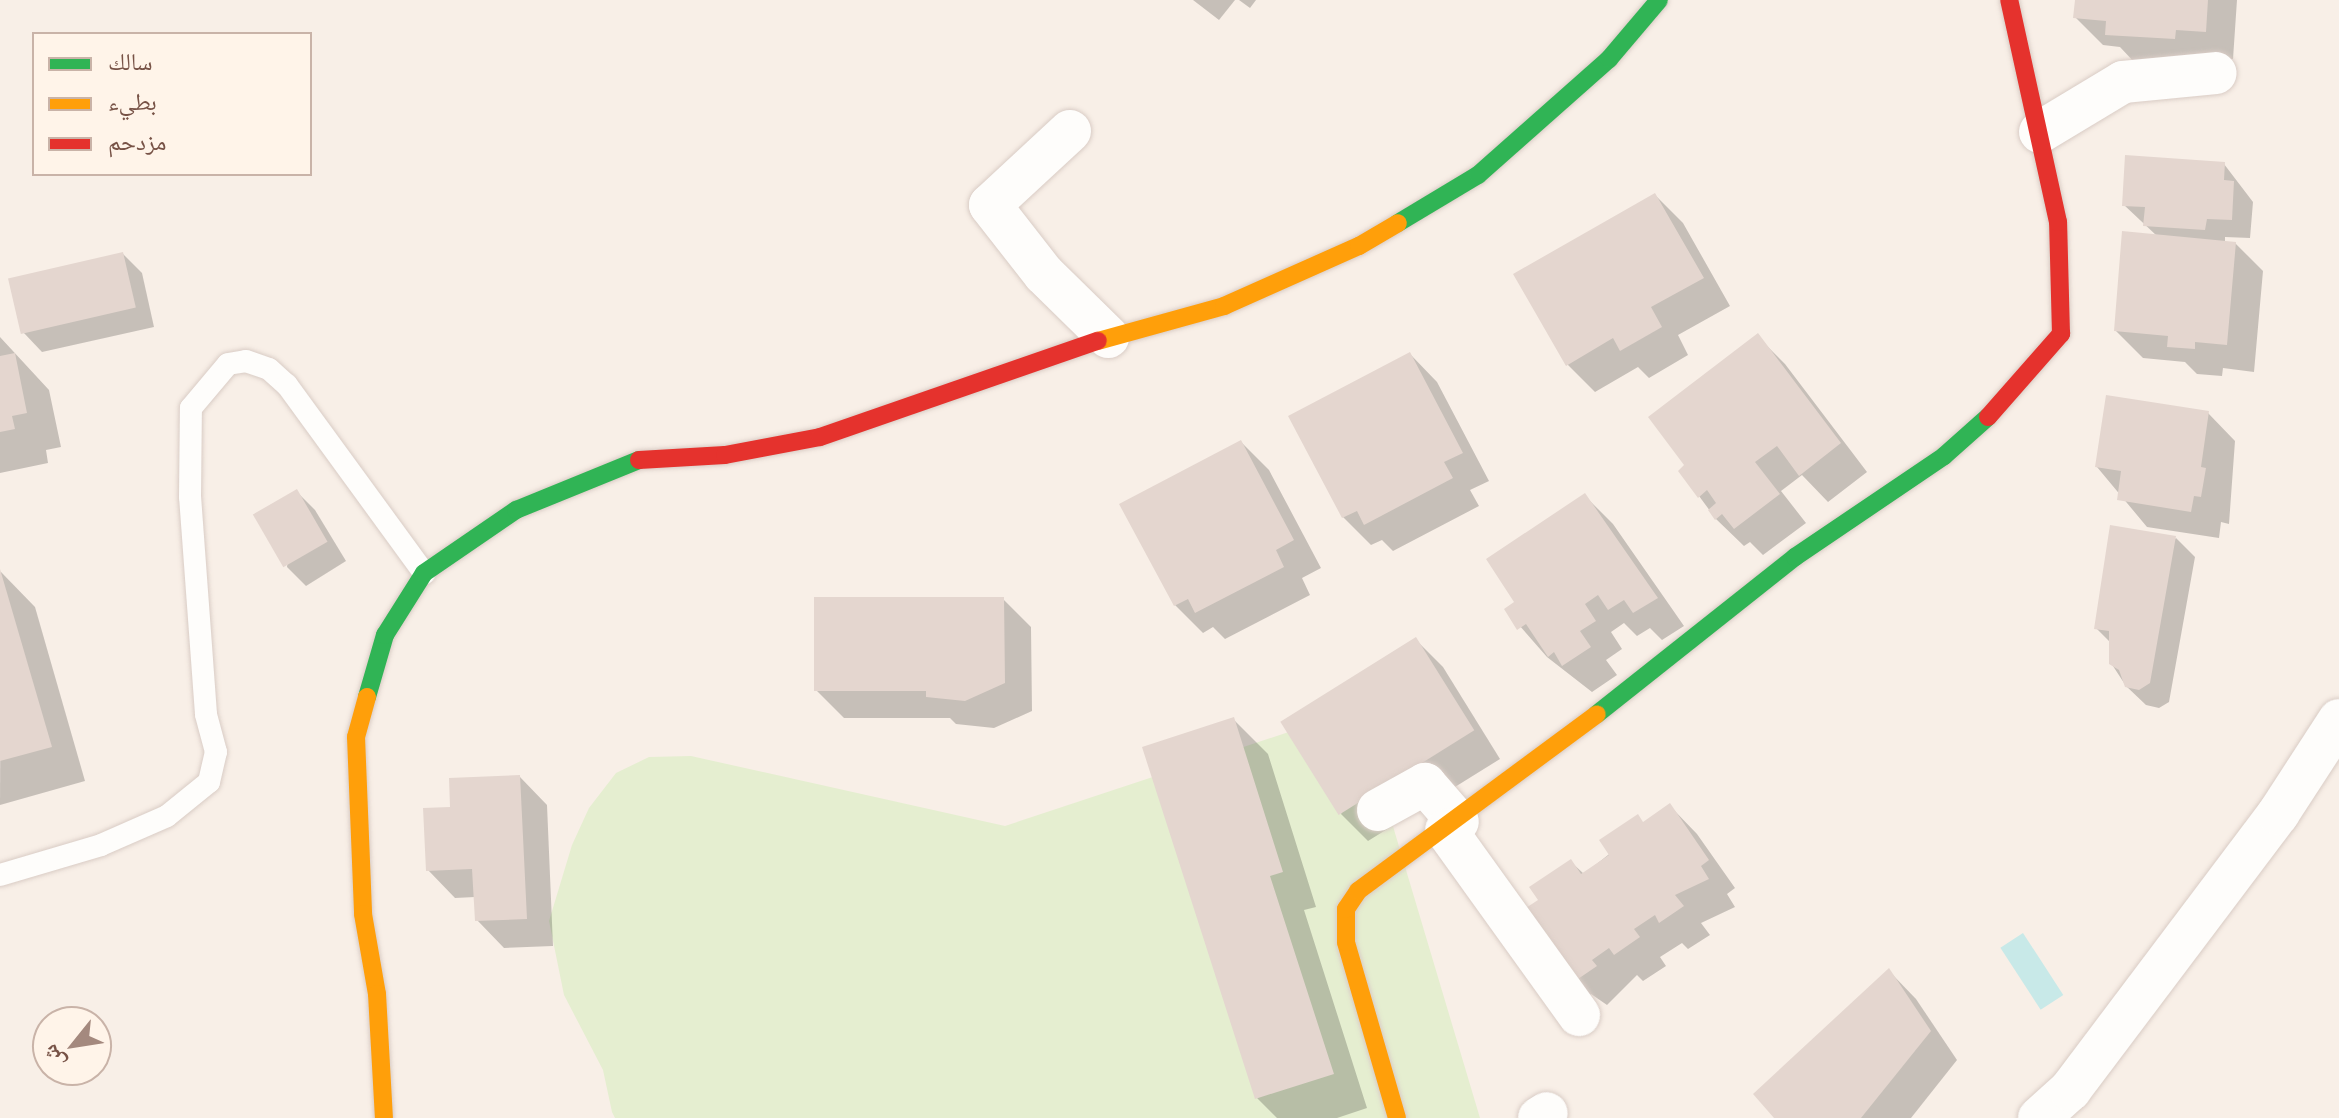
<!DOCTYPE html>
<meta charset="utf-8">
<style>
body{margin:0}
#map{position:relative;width:2339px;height:1118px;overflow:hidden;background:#f8efe7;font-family:Lato,"Noto Naskh Arabic",sans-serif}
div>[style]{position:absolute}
.green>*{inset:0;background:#e5eed0}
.water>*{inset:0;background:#c8e9e8;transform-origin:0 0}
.shadow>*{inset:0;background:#0003}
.building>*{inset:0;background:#e4d6cf;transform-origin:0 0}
.roads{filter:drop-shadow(0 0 2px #d9ccc5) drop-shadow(0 0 2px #d9ccc5)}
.lane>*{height:22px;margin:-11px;padding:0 11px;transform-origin:11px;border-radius:11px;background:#fefdfb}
.street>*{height:42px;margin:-21px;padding:0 21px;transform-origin:21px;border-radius:21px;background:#fefdfb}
.fast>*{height:18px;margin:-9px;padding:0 9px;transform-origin:9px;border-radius:9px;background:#30b455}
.slow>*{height:18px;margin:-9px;padding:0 9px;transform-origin:9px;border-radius:9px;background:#ff9f0a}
.jam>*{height:18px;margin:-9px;padding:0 9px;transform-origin:9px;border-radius:9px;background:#e5322d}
span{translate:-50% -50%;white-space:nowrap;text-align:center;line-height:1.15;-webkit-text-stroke:7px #fff4e9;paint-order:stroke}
.legend{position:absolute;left:32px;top:32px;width:280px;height:144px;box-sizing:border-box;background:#fff4e9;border:2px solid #c9b3a8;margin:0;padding:10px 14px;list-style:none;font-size:24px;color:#775246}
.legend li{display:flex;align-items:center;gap:16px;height:40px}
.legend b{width:40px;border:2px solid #c9b3a8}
.north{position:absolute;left:32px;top:1006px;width:80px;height:80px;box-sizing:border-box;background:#fff4e9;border:2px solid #c9b3a8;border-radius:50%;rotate:240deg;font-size:22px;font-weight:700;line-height:32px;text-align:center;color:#775246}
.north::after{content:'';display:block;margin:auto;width:28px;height:36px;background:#a4897e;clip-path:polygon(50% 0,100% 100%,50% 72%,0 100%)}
</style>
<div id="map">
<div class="green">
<div style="clip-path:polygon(1358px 709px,1480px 1118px,615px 1118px,612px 1112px,603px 1070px,564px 995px,549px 921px,572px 845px,589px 808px,616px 773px,649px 757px,691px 756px,1005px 826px)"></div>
</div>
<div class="water">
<div style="left:2023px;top:933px;width:74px;height:27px;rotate:57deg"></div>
</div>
<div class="shadow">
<div style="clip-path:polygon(1193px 0,1235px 0,1219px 20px)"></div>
<div style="clip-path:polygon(1239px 0,1256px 0,1250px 8px)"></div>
<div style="clip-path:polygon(2077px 0,2237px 0,2233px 59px,2134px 62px,2120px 47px,2103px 45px,2076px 18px)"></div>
<div style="clip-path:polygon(2224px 164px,2253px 202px,2250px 238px,2225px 237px,2225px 242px,2235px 243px,2263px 271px,2254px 372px,2223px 368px,2222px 376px,2197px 374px,2185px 362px,2143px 358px,2116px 331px,2157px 236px,2124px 205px)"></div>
<div style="clip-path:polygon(1655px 195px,1683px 223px,1730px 306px,1678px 335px,1688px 355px,1649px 378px,1638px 367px,1595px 392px,1567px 364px)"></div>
<div style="clip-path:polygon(123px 254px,142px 273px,154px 327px,42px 352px,23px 332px)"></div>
<div style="clip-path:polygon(1757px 336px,1785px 364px,1867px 472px,1828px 502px,1802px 475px,1781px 491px,1806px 523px,1763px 555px,1750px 542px,1744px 546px,1716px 519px,1699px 496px,1687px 466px)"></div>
<div style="clip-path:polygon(0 337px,49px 390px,61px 447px,46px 450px,48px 463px,0 473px)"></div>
<div style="clip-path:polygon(1410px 354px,1437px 382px,1489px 481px,1470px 490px,1479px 506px,1393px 551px,1382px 540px,1371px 545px,1343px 517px)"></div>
<div style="clip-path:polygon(2208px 413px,2235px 441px,2229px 524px,2221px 522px,2219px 538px,2147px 527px,2097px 467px)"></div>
<div style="clip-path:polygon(1241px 442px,1269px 470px,1321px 568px,1302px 578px,1310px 595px,1225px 639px,1213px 627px,1203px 633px,1175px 605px)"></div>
<div style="clip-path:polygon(296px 491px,315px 510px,346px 561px,306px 586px,287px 567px)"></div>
<div style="clip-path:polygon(1585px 496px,1613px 524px,1684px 626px,1662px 640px,1650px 628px,1637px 636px,1624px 623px,1611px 632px,1622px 649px,1606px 660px,1617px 675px,1592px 692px,1547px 657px,1506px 610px,1517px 603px)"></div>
<div style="clip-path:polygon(2176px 538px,2195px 557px,2169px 702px,2159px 708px,2146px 705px,2126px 686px,2111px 663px,2111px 643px,2096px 628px)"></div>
<div style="clip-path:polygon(1px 572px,35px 607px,85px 781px,0 805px)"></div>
<div style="clip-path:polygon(1003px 599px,1031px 627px,1032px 711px,994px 728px,956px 724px,950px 718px,844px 718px,816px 690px)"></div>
<div style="clip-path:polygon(1416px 640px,1443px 667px,1500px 759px,1368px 841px,1341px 814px)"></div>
<div style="clip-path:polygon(1234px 720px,1268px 754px,1316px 907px,1304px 910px,1367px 1108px,1337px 1118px,1277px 1118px,1257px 1098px)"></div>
<div style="clip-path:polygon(520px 777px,547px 805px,553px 946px,504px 948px,477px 920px,475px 897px,455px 898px,428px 870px,452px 809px)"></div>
<div style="clip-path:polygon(1670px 806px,1697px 834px,1735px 888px,1727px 894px,1735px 907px,1701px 923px,1710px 935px,1688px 949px,1682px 943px,1660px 957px,1666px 966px,1643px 981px,1637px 975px,1607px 1005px,1591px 994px,1587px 997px,1541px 901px,1570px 861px,1584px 874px)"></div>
<div style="clip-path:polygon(1889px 971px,1916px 999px,1957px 1060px,1911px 1118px,1777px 1118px)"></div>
</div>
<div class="building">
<div style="clip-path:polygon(2075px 0,2208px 0,2206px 32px,2176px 30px,2175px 39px,2105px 35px,2106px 21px,2073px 18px)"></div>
<div style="clip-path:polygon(2125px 155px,2225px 162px,2224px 180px,2234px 181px,2232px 220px,2207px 219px,2205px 230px,2143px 226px,2145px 207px,2122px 206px)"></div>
<div style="clip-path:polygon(1655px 193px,1704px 278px,1651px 307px,1662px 327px,1620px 351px,1613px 338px,1566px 366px,1513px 274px)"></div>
<div style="clip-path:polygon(2122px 231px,2236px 242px,2227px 345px,2195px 342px,2195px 349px,2167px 347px,2168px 336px,2114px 331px)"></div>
<div style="left:123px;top:252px;width:57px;height:118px;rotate:77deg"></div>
<div style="clip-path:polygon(1758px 333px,1841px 443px,1799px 476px,1777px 446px,1755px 462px,1780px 494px,1734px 529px,1722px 514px,1715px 520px,1708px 510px,1716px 503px,1707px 490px,1698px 498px,1678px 471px,1684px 465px,1648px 417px)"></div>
<div style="clip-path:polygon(1410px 352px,1463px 453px,1444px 462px,1453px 478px,1364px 525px,1357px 511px,1342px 518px,1288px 416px)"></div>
<div style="clip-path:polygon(15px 353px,27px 413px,12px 416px,15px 429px,0 432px,0 356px)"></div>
<div style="clip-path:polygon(2106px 395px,2209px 411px,2201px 467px,2206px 468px,2201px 497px,2194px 496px,2191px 512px,2117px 500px,2121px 471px,2095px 467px)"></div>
<div style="clip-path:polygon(1241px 440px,1294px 540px,1276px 550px,1284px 567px,1195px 613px,1188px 599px,1174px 606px,1119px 504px)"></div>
<div style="left:297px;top:489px;width:61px;height:51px;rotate:60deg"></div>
<div style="clip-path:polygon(1585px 493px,1658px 598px,1633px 613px,1624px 600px,1608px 610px,1598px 595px,1585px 604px,1596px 621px,1580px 631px,1591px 647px,1562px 666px,1554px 652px,1548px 657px,1526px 624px,1517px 630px,1504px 609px,1514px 602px,1486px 559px)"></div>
<div style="clip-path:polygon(2110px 525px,2176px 536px,2150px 683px,2139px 690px,2125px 687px,2119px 670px,2109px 664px,2109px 631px,2094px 629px)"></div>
<div style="clip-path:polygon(0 569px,52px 747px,0 761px)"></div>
<div style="clip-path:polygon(814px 597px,1004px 597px,1005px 683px,965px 701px,926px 697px,926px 691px,814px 691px)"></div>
<div style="left:1416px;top:637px;width:110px;height:160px;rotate:58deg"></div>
<div style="clip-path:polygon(1234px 717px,1283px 872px,1270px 876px,1334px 1074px,1255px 1099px,1142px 747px)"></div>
<div style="clip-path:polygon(520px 775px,527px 919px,475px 921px,472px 869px,426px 871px,423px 808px,450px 807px,449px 778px)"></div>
<div style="clip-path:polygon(1670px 803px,1709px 860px,1701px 866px,1709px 879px,1675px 895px,1684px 906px,1659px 923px,1655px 915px,1634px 929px,1640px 937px,1614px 955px,1609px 948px,1592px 960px,1597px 966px,1578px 979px,1515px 915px,1538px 900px,1529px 887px,1571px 859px,1581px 874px,1609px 855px,1599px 840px,1638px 814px,1643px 822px)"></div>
<div style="clip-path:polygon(1889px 968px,1931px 1031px,1861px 1118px,1774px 1118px,1753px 1094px)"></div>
</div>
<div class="roads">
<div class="lane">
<div style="left:0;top:875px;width:105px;rotate:-16.5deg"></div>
<div style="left:101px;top:845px;width:72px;rotate:-23.7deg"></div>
<div style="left:167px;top:816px;width:54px;rotate:-39deg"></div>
<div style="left:209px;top:782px;width:31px;rotate:-77deg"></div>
<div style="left:216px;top:752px;width:39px;rotate:-105deg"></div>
<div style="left:206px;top:714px;width:218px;rotate:-94.2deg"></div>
<div style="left:190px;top:497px;width:89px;rotate:-89.4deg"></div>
<div style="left:191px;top:408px;width:57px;rotate:-49.9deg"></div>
<div style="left:228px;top:364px;width:18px;rotate:-9deg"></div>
<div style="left:246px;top:361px;width:24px;rotate:19deg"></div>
<div style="left:269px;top:369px;width:24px;rotate:42deg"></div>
<div style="left:287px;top:385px;width:233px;rotate:53.9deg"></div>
</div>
<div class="street">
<div style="left:1070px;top:131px;width:109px;rotate:137.2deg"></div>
<div style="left:990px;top:205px;width:88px;rotate:52deg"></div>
<div style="left:1044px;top:274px;width:90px;rotate:44.5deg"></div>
<div style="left:2040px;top:132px;width:97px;rotate:-31.1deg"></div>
<div style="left:2123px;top:82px;width:93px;rotate:-5.5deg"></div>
<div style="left:1378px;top:810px;width:54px;rotate:-29deg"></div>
<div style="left:1425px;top:784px;width:50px;rotate:49deg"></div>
<div style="left:1446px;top:830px;width:228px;rotate:54.3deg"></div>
<div style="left:1539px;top:1118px;width:9px;rotate:-32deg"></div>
<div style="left:2039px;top:1118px;width:42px;rotate:-42.1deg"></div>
<div style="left:2070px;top:1090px;width:346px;rotate:-53deg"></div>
<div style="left:2278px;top:814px;width:112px;rotate:-57deg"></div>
</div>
<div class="fast">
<div style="left:1398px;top:223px;width:93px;rotate:-31deg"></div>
<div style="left:1478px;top:175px;width:175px;rotate:-41.5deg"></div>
<div style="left:1609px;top:59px;width:77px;rotate:-49.7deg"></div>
<div style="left:367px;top:697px;width:65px;rotate:-73.8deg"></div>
<div style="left:385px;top:635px;width:73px;rotate:-57.8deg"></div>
<div style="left:424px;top:573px;width:112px;rotate:-34.4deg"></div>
<div style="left:516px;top:510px;width:133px;rotate:-22.1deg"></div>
<div style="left:1597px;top:714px;width:253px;rotate:-38.4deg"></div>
<div style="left:1795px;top:557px;width:180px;rotate:-34.1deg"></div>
<div style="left:1944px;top:456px;width:59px;rotate:-41.6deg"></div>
</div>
<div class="slow">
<div style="left:1098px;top:341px;width:131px;rotate:-15.5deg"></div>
<div style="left:1224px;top:306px;width:148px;rotate:-24deg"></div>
<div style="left:1359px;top:246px;width:45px;rotate:-30.5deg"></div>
<div style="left:367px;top:697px;width:41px;rotate:105.4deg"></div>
<div style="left:356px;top:737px;width:177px;rotate:87.7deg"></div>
<div style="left:363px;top:914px;width:81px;rotate:80.1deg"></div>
<div style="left:377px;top:994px;width:124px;rotate:86.8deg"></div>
<div style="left:1397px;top:1118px;width:183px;rotate:-106.2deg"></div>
<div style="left:1346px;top:942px;width:33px;rotate:-90deg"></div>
<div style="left:1346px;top:909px;width:22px;rotate:-56deg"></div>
<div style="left:1358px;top:891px;width:297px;rotate:-36.5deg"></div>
</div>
<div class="jam">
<div style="left:1988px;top:417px;width:111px;rotate:-48.7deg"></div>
<div style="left:2061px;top:334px;width:112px;rotate:-91.5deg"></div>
<div style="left:2058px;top:222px;width:227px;rotate:-102.4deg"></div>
<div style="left:639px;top:460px;width:86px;rotate:-3.3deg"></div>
<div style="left:725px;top:455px;width:97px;rotate:-10.7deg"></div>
<div style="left:820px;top:437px;width:294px;rotate:-19.1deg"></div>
</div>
</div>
<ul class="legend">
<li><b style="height:10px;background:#30b455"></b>سالك</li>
<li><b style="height:10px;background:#ff9f0a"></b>بطيء</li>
<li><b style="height:10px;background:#e5322d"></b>مزدحم</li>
</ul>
<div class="north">ش</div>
</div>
